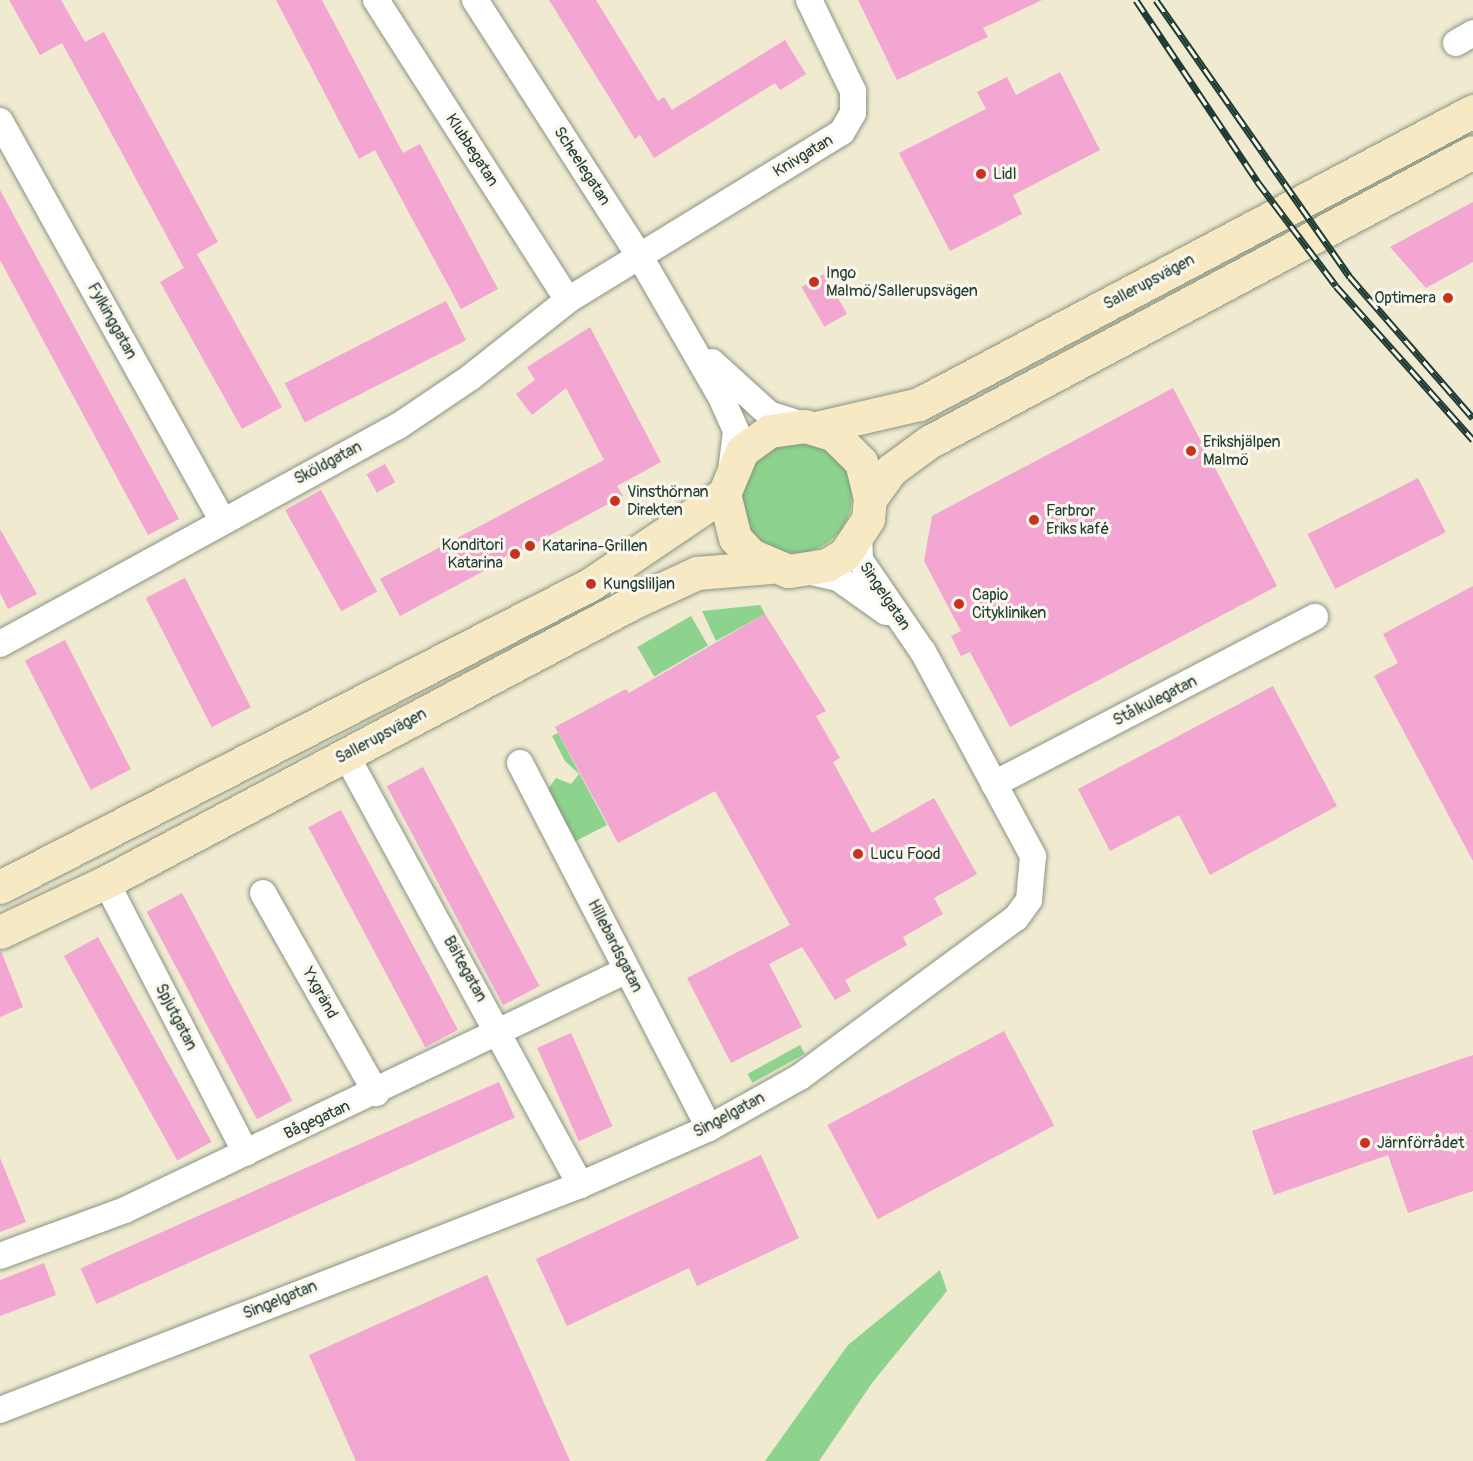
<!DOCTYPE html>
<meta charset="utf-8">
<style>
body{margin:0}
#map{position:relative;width:1473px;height:1461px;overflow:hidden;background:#efead0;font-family:Pangolin,sans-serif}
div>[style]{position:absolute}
.green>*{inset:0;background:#8dd38d;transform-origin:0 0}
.round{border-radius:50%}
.building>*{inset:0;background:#f2a6d1;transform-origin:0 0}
.roads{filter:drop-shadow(0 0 2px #879482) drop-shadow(0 0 2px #879482)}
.street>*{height:26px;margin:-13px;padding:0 13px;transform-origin:13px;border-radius:13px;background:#fff}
.secondary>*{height:33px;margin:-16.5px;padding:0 16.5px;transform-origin:16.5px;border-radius:16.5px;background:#f6e9c3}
.rail>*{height:7px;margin-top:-3.5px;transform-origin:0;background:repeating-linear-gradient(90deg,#fbf7ec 0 14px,#1f3d34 0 28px);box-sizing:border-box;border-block:2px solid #1f3d34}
.dots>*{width:16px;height:16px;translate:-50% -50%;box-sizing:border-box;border:3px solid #fbf7ec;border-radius:50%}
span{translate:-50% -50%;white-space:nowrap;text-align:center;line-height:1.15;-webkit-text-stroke:6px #fbf7ec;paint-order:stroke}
.street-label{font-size:16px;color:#1f3d34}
.poi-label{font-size:16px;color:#1f3d34}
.left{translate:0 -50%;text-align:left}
.right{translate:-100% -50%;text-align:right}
</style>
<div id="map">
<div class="green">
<div class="round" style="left:738px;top:439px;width:114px;height:114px"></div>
<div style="clip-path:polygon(760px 605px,765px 614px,716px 641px,702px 611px)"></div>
<div style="left:691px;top:616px;width:34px;height:62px;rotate:60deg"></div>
<div style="clip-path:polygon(558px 733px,607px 825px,572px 843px,546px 792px,556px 778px,571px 784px,579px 774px,565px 761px,552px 736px)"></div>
<div style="left:800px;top:1045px;width:10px;height:60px;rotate:61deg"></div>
<div style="clip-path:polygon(940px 1270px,947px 1291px,872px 1383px,819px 1461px,765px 1461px,848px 1345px)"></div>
</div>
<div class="building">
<div style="clip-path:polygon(9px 0,61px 0,85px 42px,104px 32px,218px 242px,197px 254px,282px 407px,242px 429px,160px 282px,184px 268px,109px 129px,62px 43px,40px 55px)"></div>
<div style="clip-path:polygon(276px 0,322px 0,403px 153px,420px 144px,498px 289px,461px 309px,375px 150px,359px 159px)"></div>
<div style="clip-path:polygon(549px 0,596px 0,658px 101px,664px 97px,672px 110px,785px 40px,806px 74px,780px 90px,775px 83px,654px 158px,640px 135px,635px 139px)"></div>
<div style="clip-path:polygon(858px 0,1042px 0,983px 28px,988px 37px,897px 80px)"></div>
<div style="clip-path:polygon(1060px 72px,1100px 150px,1013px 195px,1022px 214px,950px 251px,899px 153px,986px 109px,977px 92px,1007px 77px,1016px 95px)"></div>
<div style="clip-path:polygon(0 190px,179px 519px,148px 535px,0 260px)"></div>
<div style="clip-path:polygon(1473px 202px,1473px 262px,1426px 288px,1390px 247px)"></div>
<div style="left:824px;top:274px;width:46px;height:26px;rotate:60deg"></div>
<div style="left:446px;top:301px;width:44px;height:181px;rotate:63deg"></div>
<div style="clip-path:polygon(590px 327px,661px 462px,617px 486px,623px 496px,400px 616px,380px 579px,604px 460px,566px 388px,532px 415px,516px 394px,535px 380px,527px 367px)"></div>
<div style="clip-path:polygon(1173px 388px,1277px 586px,1010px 727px,970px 652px,961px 656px,951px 636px,961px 631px,924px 561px,932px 516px)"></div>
<div style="left:385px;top:464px;width:21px;height:21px;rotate:61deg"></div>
<div style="left:1418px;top:478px;width:61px;height:124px;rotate:63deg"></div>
<div style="left:321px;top:490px;width:116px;height:41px;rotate:61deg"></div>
<div style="clip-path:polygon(0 529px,37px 594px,8px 609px,0 593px)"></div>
<div style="left:185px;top:578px;width:145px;height:44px;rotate:63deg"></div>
<div style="clip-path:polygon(1473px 586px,1473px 861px,1374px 676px,1398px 663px,1383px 634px)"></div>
<div style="clip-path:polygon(765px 614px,826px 711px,816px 716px,840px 758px,833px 762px,872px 833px,934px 798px,977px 874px,934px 898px,943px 914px,903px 937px,907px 945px,845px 980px,851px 991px,835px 1000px,802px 947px,769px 964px,802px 1027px,731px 1063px,687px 978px,790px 925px,715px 791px,618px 843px,555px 727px,626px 689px,629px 693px)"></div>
<div style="left:65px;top:640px;width:145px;height:45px;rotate:63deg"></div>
<div style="clip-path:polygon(1273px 686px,1337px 806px,1210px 875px,1179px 815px,1110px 851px,1078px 789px)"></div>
<div style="left:423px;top:767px;width:248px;height:41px;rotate:62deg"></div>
<div style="left:341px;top:810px;width:249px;height:37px;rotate:62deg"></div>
<div style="left:182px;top:893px;width:235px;height:40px;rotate:62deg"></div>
<div style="left:98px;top:937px;width:234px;height:39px;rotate:61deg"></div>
<div style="clip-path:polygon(1px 951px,23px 1007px,0 1017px,0 952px)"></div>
<div style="left:1004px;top:1031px;width:107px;height:200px;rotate:62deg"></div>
<div style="left:571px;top:1033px;width:102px;height:37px;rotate:66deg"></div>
<div style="clip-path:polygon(1473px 1055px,1473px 1191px,1408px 1213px,1388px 1155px,1274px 1195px,1252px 1131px)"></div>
<div style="left:499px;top:1082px;width:39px;height:458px;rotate:66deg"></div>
<div style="clip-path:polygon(761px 1155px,799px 1238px,697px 1286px,689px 1268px,567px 1326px,536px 1259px)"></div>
<div style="clip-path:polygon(0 1158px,26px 1222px,0 1232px)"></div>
<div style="clip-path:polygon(44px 1263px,56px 1295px,0 1316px,0 1280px)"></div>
<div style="clip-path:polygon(487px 1275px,570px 1461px,356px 1461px,309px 1355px)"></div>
</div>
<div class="roads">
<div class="street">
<div style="left:376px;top:0;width:356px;rotate:57.4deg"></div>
<div style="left:475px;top:0;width:303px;rotate:57.3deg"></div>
<div style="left:639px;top:255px;width:164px;rotate:60deg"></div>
<div style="left:721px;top:397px;width:37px;rotate:66deg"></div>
<div style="left:736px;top:431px;width:35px;rotate:97deg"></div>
<div style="left:1456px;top:43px;width:20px;rotate:-30deg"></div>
<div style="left:0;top:121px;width:458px;rotate:60.9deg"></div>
<div style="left:712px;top:362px;width:77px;rotate:42.4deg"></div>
<div style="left:769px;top:414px;width:36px;rotate:18deg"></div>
<div style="left:807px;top:571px;width:32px;rotate:13deg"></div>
<div style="left:838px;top:578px;width:59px;rotate:35.3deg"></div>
<div style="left:0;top:644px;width:452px;rotate:-28.7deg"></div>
<div style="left:397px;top:427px;width:89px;rotate:-34deg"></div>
<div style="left:471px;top:377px;width:124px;rotate:-38.4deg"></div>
<div style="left:568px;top:300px;width:321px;rotate:-31.5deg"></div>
<div style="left:842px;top:132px;width:22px;rotate:-60deg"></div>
<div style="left:853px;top:113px;width:22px;rotate:-90deg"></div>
<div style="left:853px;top:91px;width:101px;rotate:-115.8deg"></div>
<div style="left:346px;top:755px;width:490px;rotate:61.4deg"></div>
<div style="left:520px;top:763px;width:411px;rotate:62.6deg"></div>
<div style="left:994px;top:784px;width:362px;rotate:-27.5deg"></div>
<div style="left:106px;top:882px;width:305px;rotate:62.7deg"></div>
<div style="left:263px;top:893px;width:230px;rotate:60.5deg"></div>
<div style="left:0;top:1256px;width:133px;rotate:-20.2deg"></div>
<div style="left:125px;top:1210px;width:556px;rotate:-25.55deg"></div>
<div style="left:0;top:1410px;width:622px;rotate:-21.2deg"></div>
<div style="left:580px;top:1185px;width:141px;rotate:-23.8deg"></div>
<div style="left:709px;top:1128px;width:104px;rotate:-29.3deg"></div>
<div style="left:800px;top:1077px;width:268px;rotate:-36.4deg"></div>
<div style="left:1016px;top:918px;width:22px;rotate:-54deg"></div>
<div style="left:1029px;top:900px;width:44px;rotate:-84.8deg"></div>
<div style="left:1033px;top:856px;width:232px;rotate:-118.3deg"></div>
<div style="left:923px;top:652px;width:112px;rotate:-124.4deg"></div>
<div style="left:860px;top:560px;width:23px;rotate:-92deg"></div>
</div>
<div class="secondary">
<div style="left:816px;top:428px;width:106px;rotate:-13.1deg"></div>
<div style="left:919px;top:404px;width:627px;rotate:-27.87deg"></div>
<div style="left:870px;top:499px;width:36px;rotate:-54deg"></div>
<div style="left:891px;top:470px;width:47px;rotate:-36.4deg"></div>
<div style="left:929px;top:442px;width:616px;rotate:-28.06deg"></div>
<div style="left:0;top:887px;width:664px;rotate:-27.14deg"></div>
<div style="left:591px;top:584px;width:161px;rotate:-34.1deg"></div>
<div style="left:724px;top:494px;width:47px;rotate:-67.3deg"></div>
<div style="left:742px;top:451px;width:34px;rotate:-36deg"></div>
<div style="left:770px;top:431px;width:35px;rotate:-8deg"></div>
<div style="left:805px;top:426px;width:30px;rotate:17deg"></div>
<div style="left:834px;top:435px;width:38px;rotate:45deg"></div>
<div style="left:861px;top:462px;width:38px;rotate:76deg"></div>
<div style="left:870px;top:499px;width:20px;rotate:96deg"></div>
<div style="left:868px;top:519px;width:42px;rotate:123.3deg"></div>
<div style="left:845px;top:554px;width:21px;rotate:149deg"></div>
<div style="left:827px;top:565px;width:39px;rotate:171deg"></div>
<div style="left:788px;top:571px;width:40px;rotate:-156.6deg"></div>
<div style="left:751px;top:555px;width:23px;rotate:-133deg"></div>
<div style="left:735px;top:538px;width:45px;rotate:-104deg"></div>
<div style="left:0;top:932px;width:117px;rotate:-25.3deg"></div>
<div style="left:106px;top:882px;width:595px;rotate:-27.94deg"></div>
<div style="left:632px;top:603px;width:72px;rotate:-24.8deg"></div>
<div style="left:697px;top:573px;width:73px;rotate:-4.7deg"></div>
</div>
</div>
<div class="rail">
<div style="left:1136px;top:0;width:218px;rotate:56.2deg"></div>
<div style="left:1257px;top:181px;width:131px;rotate:53deg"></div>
<div style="left:1336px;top:286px;width:206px;rotate:48.3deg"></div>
<div style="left:1156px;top:0;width:338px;rotate:55deg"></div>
<div style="left:1350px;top:277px;width:187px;rotate:48.9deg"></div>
</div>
<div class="dots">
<div style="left:981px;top:174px;background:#c8321e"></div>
<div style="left:814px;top:282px;background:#c8321e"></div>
<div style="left:1448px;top:298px;background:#c8321e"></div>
<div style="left:1191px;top:451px;background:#c8321e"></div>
<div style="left:615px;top:501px;background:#c8321e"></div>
<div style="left:1034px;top:520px;background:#c8321e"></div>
<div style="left:530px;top:546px;background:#c8321e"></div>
<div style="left:515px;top:554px;background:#c8321e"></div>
<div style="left:591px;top:584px;background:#c8321e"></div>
<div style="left:959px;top:604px;background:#c8321e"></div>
<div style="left:858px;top:854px;background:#c8321e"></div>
<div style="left:1365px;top:1143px;background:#c8321e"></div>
</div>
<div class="street-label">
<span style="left:472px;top:150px;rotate:57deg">Klubbegatan</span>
<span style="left:803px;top:156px;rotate:-31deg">Knivgatan</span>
<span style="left:582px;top:166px;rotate:57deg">Scheelegatan</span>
<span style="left:1149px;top:282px;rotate:-28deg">Sallerupsvägen</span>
<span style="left:112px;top:321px;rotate:61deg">Fylkinggatan</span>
<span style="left:328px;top:463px;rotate:-28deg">Sköldgatan</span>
<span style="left:885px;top:596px;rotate:56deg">Singelgatan</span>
<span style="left:1155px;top:701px;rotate:-27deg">Stålkulegatan</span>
<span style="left:381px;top:736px;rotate:-28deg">Sallerupsvägen</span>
<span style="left:615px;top:946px;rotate:63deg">Hillebardsgatan</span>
<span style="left:465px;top:969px;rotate:61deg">Bältegatan</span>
<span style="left:320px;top:993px;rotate:61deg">Yxgränd</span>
<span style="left:176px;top:1017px;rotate:63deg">Spjutgatan</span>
<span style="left:729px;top:1115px;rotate:-28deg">Singelgatan</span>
<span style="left:317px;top:1120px;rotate:-25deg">Bågegatan</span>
<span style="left:280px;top:1300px;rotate:-22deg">Singelgatan</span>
</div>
<div class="poi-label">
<span class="left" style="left:993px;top:174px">Lidl</span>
<span class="left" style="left:826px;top:282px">Ingo<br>Malmö/Sallerupsvägen</span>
<span class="right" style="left:1436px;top:298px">Optimera</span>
<span class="left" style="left:1203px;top:451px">Erikshjälpen<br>Malmö</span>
<span class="left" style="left:627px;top:501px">Vinsthörnan<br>Direkten</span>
<span class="left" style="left:1046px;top:520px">Farbror<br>Eriks kafé</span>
<span class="right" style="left:503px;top:554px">Konditori<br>Katarina</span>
<span class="left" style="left:542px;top:546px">Katarina-Grillen</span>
<span class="left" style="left:603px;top:584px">Kungsliljan</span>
<span class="left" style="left:972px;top:604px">Capio<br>Citykliniken</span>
<span class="left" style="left:870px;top:854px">Lucu Food</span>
<span class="left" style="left:1377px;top:1143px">Järnförrådet</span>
</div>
</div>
